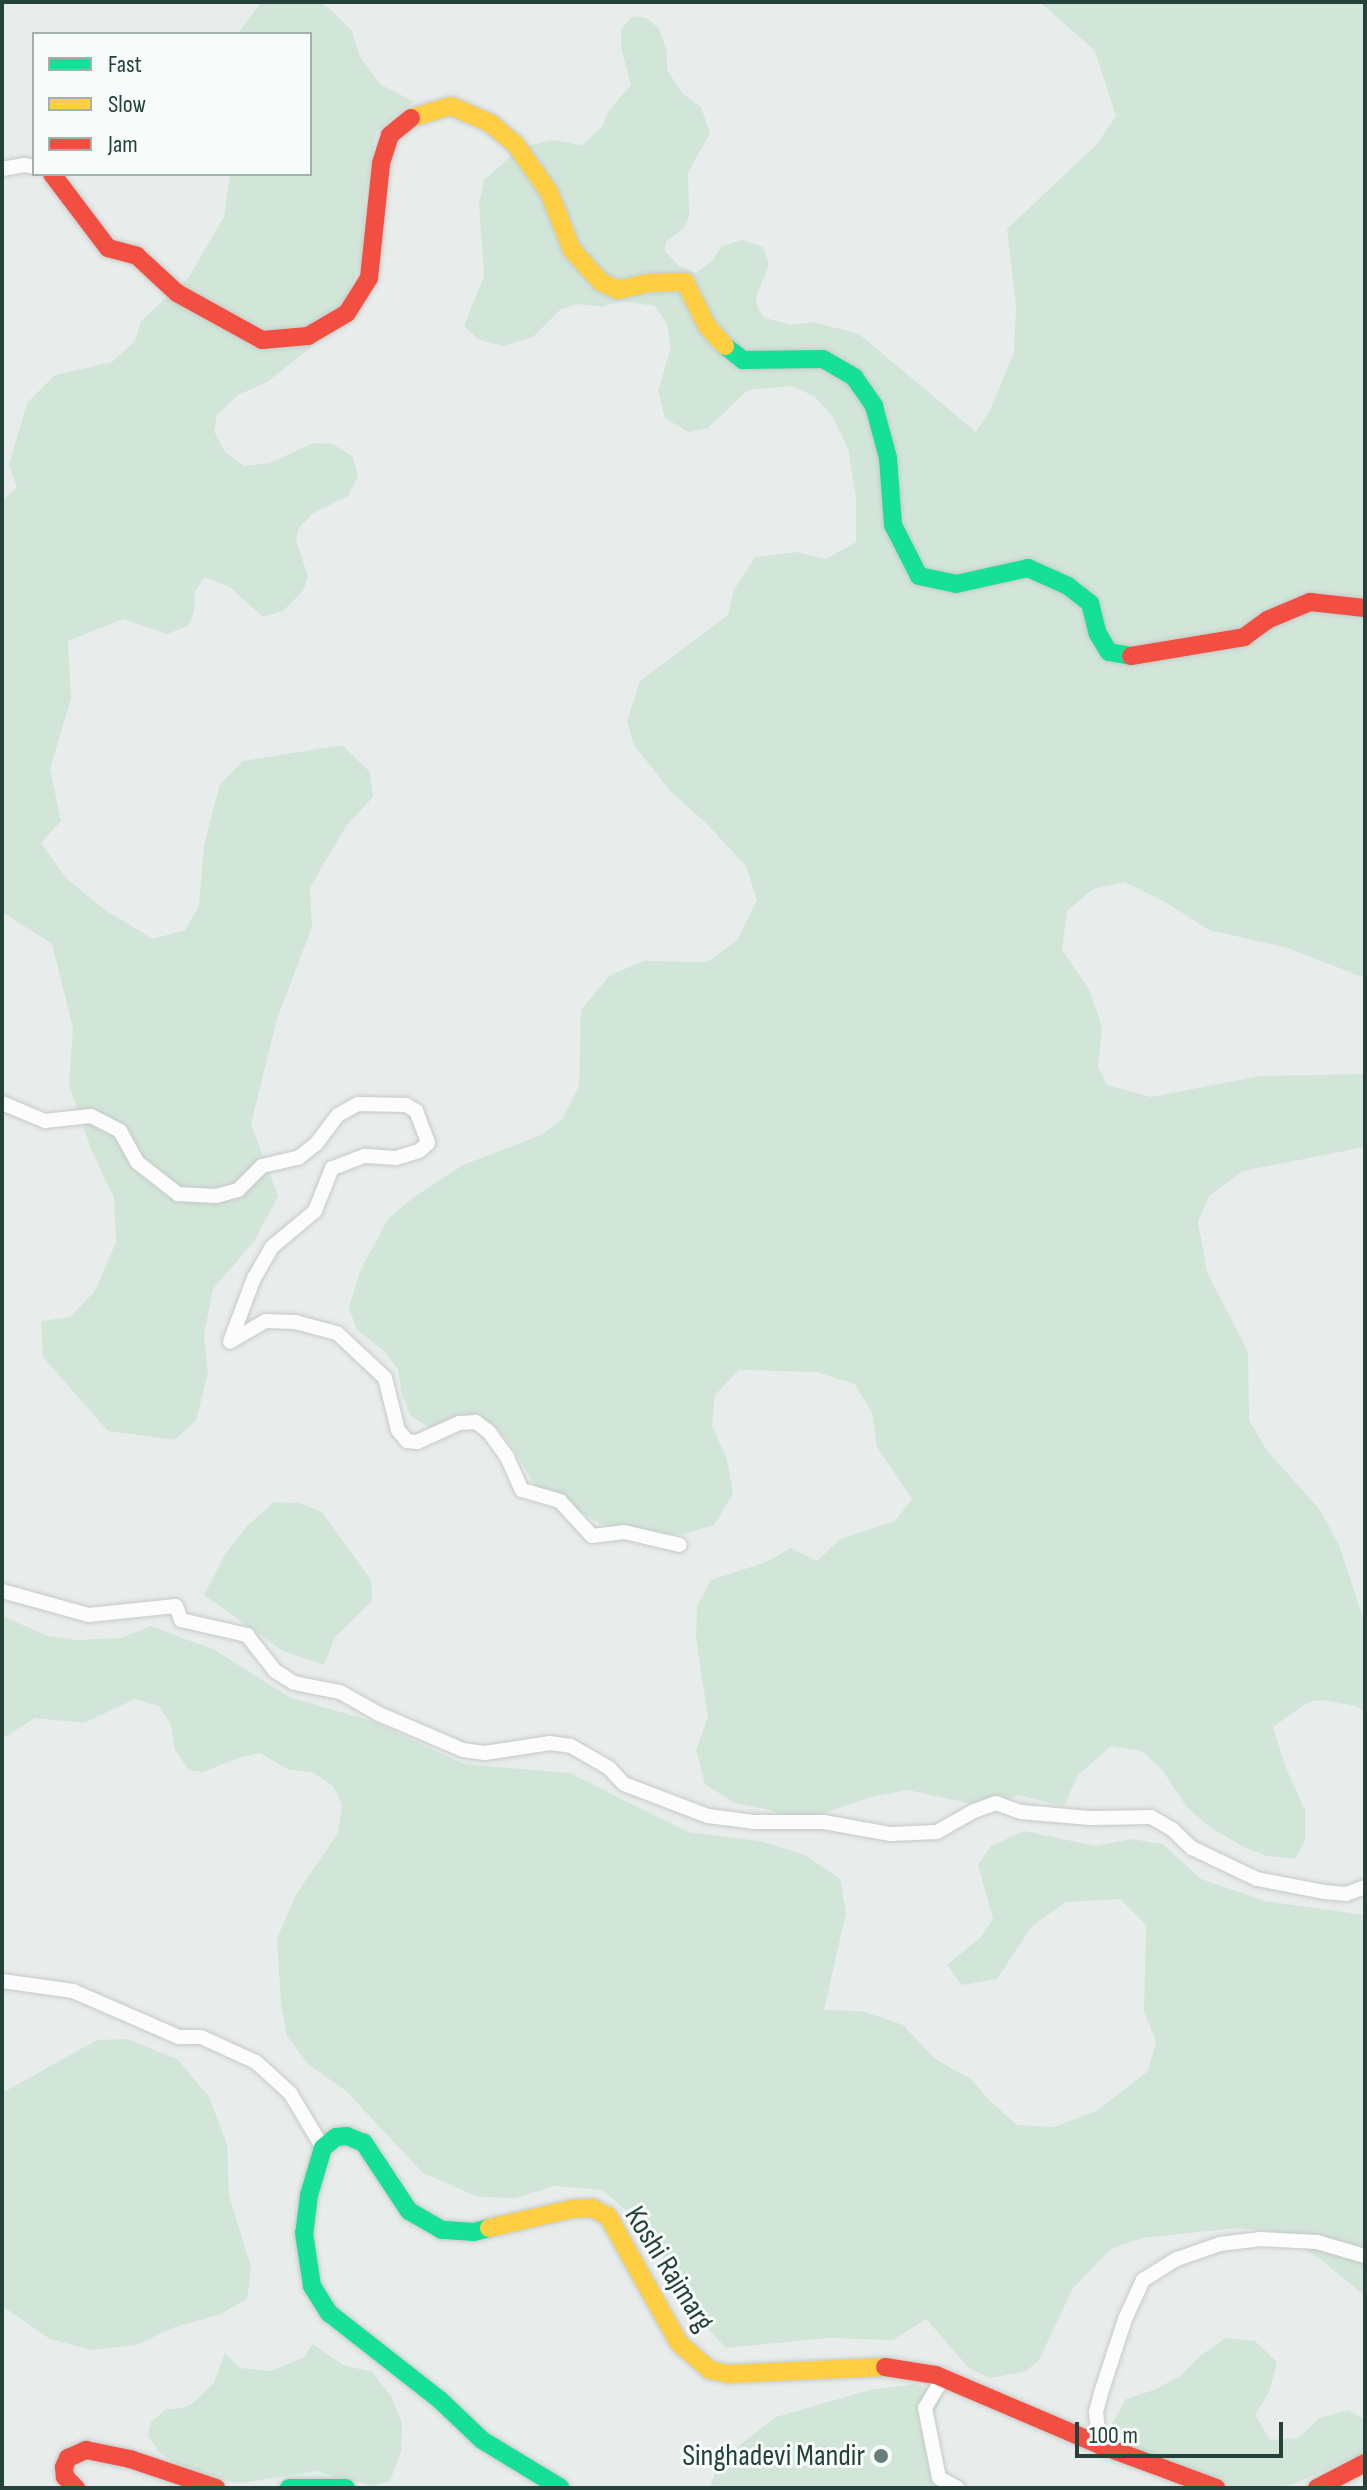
<!DOCTYPE html>
<style>
body{margin:0}
#map{position:relative;width:1367px;height:2490px;overflow:hidden;background:#e8edeb;font-family:"Sofia Sans Condensed",sans-serif}
div>[style]{position:absolute}
.green>*{inset:0;background:#d1e6d8}
.roads{filter:drop-shadow(0 0 2px #c5cac8) drop-shadow(0 0 2px #c5cac8)}
.street>*{height:14px;margin:-7px;padding:0 7px;transform-origin:7px;border-radius:7px;background:#fcfcfc}
.fast>*{height:18px;margin:-9px;padding:0 9px;transform-origin:9px;border-radius:9px;background:#16e098}
.slow>*{height:18px;margin:-9px;padding:0 9px;transform-origin:9px;border-radius:9px;background:#ffcf43}
.jam>*{height:18px;margin:-9px;padding:0 9px;transform-origin:9px;border-radius:9px;background:#f24e42}
.dots>*{width:22px;height:22px;translate:-50% -50%;box-sizing:border-box;border:4px solid #f7fbf9;border-radius:50%}
span{translate:-50% -50%;white-space:nowrap;text-align:center;line-height:1.15;-webkit-text-stroke:6px #f7fbf9;paint-order:stroke}
.street-label{font-size:30px;color:#24423a}
.poi-label{font-size:30px;color:#24423a}
.right{translate:-100% -50%;text-align:right}
.frame{position:absolute;inset:0;border:4px solid #24423a;pointer-events:none}
.legend{position:absolute;left:32px;top:32px;width:280px;height:144px;box-sizing:border-box;background:#f7fbf9;border:2px solid #a3b1ad;margin:0;padding:10px 14px;list-style:none;font-size:24px;color:#24423a}
.legend li{display:flex;align-items:center;gap:16px;height:40px}
.legend b{width:40px;border:2px solid #a3b1ad}
.scale{position:absolute;left:1075px;top:2422px;width:208px;height:36px;box-sizing:border-box;border:4px solid #24423a;border-top:0;padding-left:10px;font-size:24px;line-height:28px;white-space:nowrap;color:#24423a;-webkit-text-stroke:6px #f7fbf9;paint-order:stroke}
</style>
<div id="map">
<div class="green">
<div style="clip-path:polygon(262px 2px,319px 2px,330px 9px,352px 31px,360px 57px,380px 84px,414px 102px,376px 132px,365px 199px,362px 261px,341px 308px,314px 345px,267px 382px,238px 395px,217px 415px,214px 431px,225px 452px,244px 466px,270px 463px,313px 443px,333px 444px,353px 457px,358px 476px,348px 496px,312px 514px,299px 528px,296px 539px,308px 577px,303px 591px,283px 611px,263px 617px,231px 588px,205px 577px,195px 591px,194px 612px,188px 626px,167px 634px,123px 619px,68px 641px,71px 699px,50px 769px,61px 821px,41px 843px,66px 878px,105px 910px,153px 939px,185px 930px,199px 906px,204px 845px,220px 784px,243px 761px,342px 745px,370px 772px,373px 797px,346px 826px,310px 888px,312px 927px,277px 1019px,251px 1124px,278px 1196px,255px 1240px,213px 1289px,204px 1335px,208px 1373px,196px 1420px,175px 1440px,108px 1431px,43px 1357px,41px 1321px,70px 1317px,95px 1291px,116px 1242px,114px 1198px,91px 1149px,69px 1085px,73px 1028px,52px 944px,2px 912px,2px 501px,17px 487px,9px 465px,27px 403px,55px 375px,112px 362px,135px 341px,141px 321px,188px 278px,224px 217px,230px 174px,310px 174px,310px 34px,237px 34px)"></div>
<div style="clip-path:polygon(1040px 2px,1365px 2px,1365px 978px,1288px 948px,1209px 930px,1165px 902px,1124px 882px,1093px 889px,1067px 911px,1062px 950px,1089px 989px,1102px 1027px,1098px 1067px,1107px 1085px,1151px 1097px,1260px 1076px,1365px 1074px,1365px 1147px,1243px 1171px,1209px 1196px,1198px 1222px,1207px 1272px,1248px 1352px,1249px 1420px,1265px 1448px,1320px 1510px,1339px 1545px,1365px 1624px,1365px 1712px,1356px 1706px,1322px 1700px,1308px 1702px,1273px 1727px,1286px 1768px,1305px 1810px,1305px 1841px,1295px 1859px,1267px 1856px,1244px 1847px,1211px 1828px,1186px 1806px,1163px 1771px,1142px 1751px,1111px 1746px,1078px 1775px,1064px 1806px,1018px 1795px,990px 1808px,908px 1790px,871px 1797px,795px 1823px,771px 1810px,734px 1803px,705px 1784px,696px 1750px,708px 1717px,696px 1638px,697px 1606px,711px 1580px,766px 1562px,791px 1548px,817px 1561px,840px 1539px,895px 1521px,912px 1499px,877px 1447px,872px 1413px,855px 1384px,816px 1372px,739px 1370px,715px 1395px,712px 1426px,727px 1459px,733px 1494px,714px 1525px,683px 1534px,641px 1534px,601px 1524px,535px 1485px,509px 1442px,493px 1424px,480px 1418px,430px 1428px,411px 1416px,402px 1395px,398px 1369px,384px 1351px,357px 1330px,349px 1308px,360px 1271px,388px 1219px,414px 1197px,463px 1165px,541px 1135px,562px 1119px,579px 1086px,581px 1010px,610px 975px,644px 961px,708px 962px,738px 939px,757px 900px,746px 866px,705px 822px,671px 792px,634px 745px,627px 722px,640px 681px,728px 615px,734px 590px,755px 557px,796px 552px,826px 559px,856px 542px,856px 497px,848px 449px,833px 417px,814px 396px,791px 386px,748px 390px,708px 428px,688px 432px,665px 418px,658px 391px,671px 347px,667px 324px,655px 306px,621px 301px,602px 307px,577px 304px,560px 310px,533px 337px,504px 346px,479px 340px,464px 326px,484px 276px,479px 204px,484px 180px,522px 147px,553px 140px,582px 145px,602px 127px,608px 112px,631px 85px,621px 48px,621px 29px,633px 16px,647px 18px,659px 29px,667px 51px,667px 70px,683px 94px,701px 107px,710px 133px,688px 173px,689px 216px,684px 228px,666px 242px,665px 251px,680px 267px,696px 273px,713px 260px,722px 246px,743px 240px,763px 247px,769px 264px,756px 298px,758px 308px,765px 318px,791px 325px,813px 322px,859px 334px,976px 432px,990px 410px,1014px 353px,1016px 305px,1007px 229px,1096px 145px,1116px 116px,1095px 51px)"></div>
<div style="clip-path:polygon(274px 1502px,300px 1503px,322px 1512px,371px 1580px,372px 1601px,335px 1637px,324px 1665px,283px 1651px,204px 1595px,224px 1556px,248px 1525px)"></div>
<div style="clip-path:polygon(2px 1616px,48px 1636px,78px 1640px,121px 1638px,151px 1626px,215px 1650px,291px 1698px,372px 1721px,464px 1764px,570px 1773px,688px 1832px,760px 1841px,805px 1855px,840px 1879px,846px 1913px,824px 2010px,862px 2011px,903px 2025px,935px 2059px,971px 2079px,989px 2100px,1017px 2125px,1054px 2127px,1098px 2110px,1148px 2071px,1156px 2042px,1144px 2011px,1146px 1925px,1120px 1899px,1066px 1902px,1032px 1926px,997px 1979px,962px 1985px,947px 1965px,981px 1937px,993px 1919px,978px 1865px,991px 1846px,1024px 1831px,1096px 1846px,1131px 1839px,1163px 1844px,1201px 1879px,1265px 1901px,1365px 1915px,1365px 2296px,1320px 2259px,1274px 2231px,1238px 2228px,1142px 2238px,1111px 2249px,1073px 2288px,1039px 2360px,1025px 2372px,989px 2378px,969px 2368px,926px 2319px,893px 2340px,827px 2338px,726px 2348px,693px 2313px,661px 2255px,633px 2216px,602px 2190px,555px 2186px,515px 2198px,478px 2197px,423px 2173px,346px 2091px,308px 2064px,287px 2036px,281px 2003px,277px 1938px,297px 1893px,338px 1833px,342px 1804px,333px 1786px,312px 1772px,289px 1770px,260px 1753px,238px 1758px,203px 1772px,189px 1770px,175px 1750px,171px 1725px,159px 1706px,135px 1699px,84px 1723px,35px 1718px,2px 1739px)"></div>
<div style="clip-path:polygon(128px 2039px,178px 2060px,209px 2097px,227px 2144px,229px 2195px,251px 2267px,247px 2299px,221px 2314px,175px 2327px,136px 2345px,92px 2350px,50px 2339px,2px 2306px,2px 2093px,97px 2040px)"></div>
<div style="clip-path:polygon(1226px 2338px,1255px 2341px,1277px 2362px,1270px 2390px,1255px 2415px,1270px 2440px,1298px 2438px,1320px 2418px,1348px 2410px,1365px 2419px,1365px 2452px,1294px 2484px,1276px 2488px,1235px 2488px,1119px 2445px,1110px 2427px,1126px 2399px,1154px 2390px,1180px 2376px,1201px 2355px)"></div>
<div style="clip-path:polygon(313px 2344px,343px 2365px,372px 2372px,391px 2396px,402px 2423px,401px 2452px,390px 2481px,372px 2486px,316px 2471px,240px 2483px,215px 2479px,179px 2466px,159px 2452px,148px 2436px,151px 2422px,166px 2409px,183px 2408px,193px 2403px,214px 2383px,225px 2353px,240px 2368px,271px 2371px,304px 2357px)"></div>
<div style="clip-path:polygon(914px 2384px,944px 2393px,924px 2436px,936px 2471px,955px 2488px,710px 2488px,715px 2473px,740px 2445px,776px 2417px,870px 2390px)"></div>
</div>
<div class="roads">
<div class="street">
<div style="left:2px;top:169px;width:23px;rotate:-10deg"></div>
<div style="left:25px;top:165px;width:9px;rotate:13deg"></div>
<div style="left:2px;top:1103px;width:47px;rotate:22.7deg"></div>
<div style="left:45px;top:1121px;width:46px;rotate:-6.2deg"></div>
<div style="left:91px;top:1116px;width:33px;rotate:27deg"></div>
<div style="left:120px;top:1131px;width:35px;rotate:61deg"></div>
<div style="left:137px;top:1162px;width:52px;rotate:38deg"></div>
<div style="left:178px;top:1194px;width:38px;rotate:3deg"></div>
<div style="left:216px;top:1196px;width:23px;rotate:-15deg"></div>
<div style="left:238px;top:1190px;width:34px;rotate:-45deg"></div>
<div style="left:262px;top:1166px;width:37px;rotate:-13deg"></div>
<div style="left:298px;top:1158px;width:23px;rotate:-38deg"></div>
<div style="left:316px;top:1144px;width:36px;rotate:-53deg"></div>
<div style="left:338px;top:1115px;width:23px;rotate:-29deg"></div>
<div style="left:358px;top:1104px;width:48px;rotate:1.2deg"></div>
<div style="left:406px;top:1105px;width:12px;rotate:31deg"></div>
<div style="left:416px;top:1111px;width:34px;rotate:69deg"></div>
<div style="left:428px;top:1143px;width:12px;rotate:138deg"></div>
<div style="left:419px;top:1151px;width:24px;rotate:163deg"></div>
<div style="left:396px;top:1158px;width:32px;rotate:-176deg"></div>
<div style="left:364px;top:1156px;width:34px;rotate:159deg"></div>
<div style="left:332px;top:1168px;width:46px;rotate:111.6deg"></div>
<div style="left:315px;top:1211px;width:56px;rotate:140.1deg"></div>
<div style="left:272px;top:1247px;width:36px;rotate:120deg"></div>
<div style="left:254px;top:1278px;width:68px;rotate:110.6deg"></div>
<div style="left:231px;top:1341px;width:39px;rotate:-30deg"></div>
<div style="left:265px;top:1321px;width:30px;rotate:2deg"></div>
<div style="left:295px;top:1322px;width:43px;rotate:14.7deg"></div>
<div style="left:337px;top:1333px;width:66px;rotate:43.2deg"></div>
<div style="left:385px;top:1378px;width:54px;rotate:76deg"></div>
<div style="left:398px;top:1430px;width:14px;rotate:51deg"></div>
<div style="left:407px;top:1441px;width:10px;rotate:6deg"></div>
<div style="left:417px;top:1442px;width:46px;rotate:-24.3deg"></div>
<div style="left:459px;top:1423px;width:17px;rotate:-3deg"></div>
<div style="left:476px;top:1422px;width:16px;rotate:38deg"></div>
<div style="left:489px;top:1432px;width:31px;rotate:54deg"></div>
<div style="left:507px;top:1457px;width:36px;rotate:66deg"></div>
<div style="left:522px;top:1490px;width:40px;rotate:16deg"></div>
<div style="left:560px;top:1501px;width:47px;rotate:47.6deg"></div>
<div style="left:592px;top:1536px;width:32px;rotate:-7deg"></div>
<div style="left:624px;top:1532px;width:57px;rotate:13.1deg"></div>
<div style="left:2px;top:1591px;width:90px;rotate:15.4deg"></div>
<div style="left:89px;top:1615px;width:87px;rotate:-5.9deg"></div>
<div style="left:176px;top:1606px;width:15px;rotate:70deg"></div>
<div style="left:181px;top:1620px;width:68px;rotate:12.8deg"></div>
<div style="left:247px;top:1635px;width:46px;rotate:52.1deg"></div>
<div style="left:275px;top:1671px;width:22px;rotate:32deg"></div>
<div style="left:294px;top:1683px;width:47px;rotate:11.1deg"></div>
<div style="left:340px;top:1692px;width:45px;rotate:29.4deg"></div>
<div style="left:379px;top:1714px;width:91px;rotate:23.2deg"></div>
<div style="left:463px;top:1750px;width:22px;rotate:8deg"></div>
<div style="left:485px;top:1753px;width:66px;rotate:-8.7deg"></div>
<div style="left:550px;top:1743px;width:21px;rotate:8deg"></div>
<div style="left:571px;top:1746px;width:44px;rotate:30.1deg"></div>
<div style="left:609px;top:1768px;width:22px;rotate:47deg"></div>
<div style="left:624px;top:1784px;width:90px;rotate:20.9deg"></div>
<div style="left:708px;top:1816px;width:46px;rotate:7.4deg"></div>
<div style="left:754px;top:1822px;width:70px"></div>
<div style="left:824px;top:1822px;width:68px;rotate:10.2deg"></div>
<div style="left:891px;top:1834px;width:46px;rotate:-2.5deg"></div>
<div style="left:937px;top:1832px;width:43px;rotate:-29.6deg"></div>
<div style="left:974px;top:1811px;width:23px;rotate:-20deg"></div>
<div style="left:996px;top:1803px;width:27px;rotate:20deg"></div>
<div style="left:1021px;top:1812px;width:69px;rotate:5deg"></div>
<div style="left:1090px;top:1818px;width:61px;rotate:-0.9deg"></div>
<div style="left:1151px;top:1817px;width:24px;rotate:30deg"></div>
<div style="left:1172px;top:1829px;width:28px;rotate:44deg"></div>
<div style="left:1192px;top:1848px;width:72px;rotate:25.5deg"></div>
<div style="left:1257px;top:1879px;width:68px;rotate:11deg"></div>
<div style="left:1324px;top:1892px;width:22px;rotate:5deg"></div>
<div style="left:1346px;top:1894px;width:20px;rotate:-20deg"></div>
<div style="left:2px;top:1981px;width:72px;rotate:8deg"></div>
<div style="left:73px;top:1991px;width:116px;rotate:23.5deg"></div>
<div style="left:179px;top:2037px;width:22px"></div>
<div style="left:201px;top:2037px;width:60px;rotate:24.4deg"></div>
<div style="left:256px;top:2062px;width:46px;rotate:42.4deg"></div>
<div style="left:290px;top:2093px;width:64px;rotate:59deg"></div>
<div style="left:943px;top:2378px;width:35px;rotate:121deg"></div>
<div style="left:925px;top:2408px;width:71px;rotate:78.7deg"></div>
<div style="left:939px;top:2478px;width:21px;rotate:28deg"></div>
<div style="left:1100px;top:2445px;width:33px;rotate:-97deg"></div>
<div style="left:1096px;top:2412px;width:20px;rotate:-75deg"></div>
<div style="left:1101px;top:2393px;width:78px;rotate:-72deg"></div>
<div style="left:1125px;top:2319px;width:43px;rotate:-65.2deg"></div>
<div style="left:1143px;top:2280px;width:40px;rotate:-32deg"></div>
<div style="left:1177px;top:2259px;width:46px;rotate:-19.2deg"></div>
<div style="left:1220px;top:2244px;width:39px;rotate:-7deg"></div>
<div style="left:1259px;top:2239px;width:58px;rotate:3deg"></div>
<div style="left:1317px;top:2242px;width:50px;rotate:16.3deg"></div>
</div>
<div class="fast">
<div style="left:725px;top:346px;width:23px;rotate:38deg"></div>
<div style="left:743px;top:360px;width:80px;rotate:-0.7deg"></div>
<div style="left:823px;top:359px;width:36px;rotate:30deg"></div>
<div style="left:854px;top:377px;width:35px;rotate:55deg"></div>
<div style="left:874px;top:406px;width:54px;rotate:74.9deg"></div>
<div style="left:888px;top:458px;width:67px;rotate:85.7deg"></div>
<div style="left:893px;top:525px;width:57px;rotate:63deg"></div>
<div style="left:919px;top:576px;width:38px;rotate:12deg"></div>
<div style="left:956px;top:584px;width:74px;rotate:-12.5deg"></div>
<div style="left:1028px;top:568px;width:44px;rotate:24.2deg"></div>
<div style="left:1068px;top:586px;width:28px;rotate:38deg"></div>
<div style="left:1090px;top:603px;width:32px;rotate:76deg"></div>
<div style="left:1098px;top:634px;width:21px;rotate:59deg"></div>
<div style="left:1109px;top:652px;width:22px;rotate:10deg"></div>
<div style="left:489px;top:2228px;width:16px;rotate:165deg"></div>
<div style="left:474px;top:2232px;width:32px;rotate:-176deg"></div>
<div style="left:442px;top:2230px;width:38px;rotate:-150deg"></div>
<div style="left:409px;top:2211px;width:82px;rotate:-123.5deg"></div>
<div style="left:364px;top:2143px;width:18px;rotate:-158deg"></div>
<div style="left:347px;top:2136px;width:11px;rotate:175deg"></div>
<div style="left:336px;top:2137px;width:17px;rotate:140deg"></div>
<div style="left:323px;top:2148px;width:49px;rotate:106.6deg"></div>
<div style="left:309px;top:2195px;width:38px;rotate:97deg"></div>
<div style="left:304px;top:2233px;width:54px;rotate:81.4deg"></div>
<div style="left:312px;top:2286px;width:32px;rotate:58deg"></div>
<div style="left:329px;top:2313px;width:141px;rotate:38.1deg"></div>
<div style="left:440px;top:2400px;width:58px;rotate:43.6deg"></div>
<div style="left:482px;top:2440px;width:92px;rotate:31.3deg"></div>
<div style="left:289px;top:2488px;width:57px"></div>
</div>
<div class="slow">
<div style="left:411px;top:118px;width:42px;rotate:-16.7deg"></div>
<div style="left:451px;top:106px;width:43px;rotate:23.6deg"></div>
<div style="left:490px;top:123px;width:34px;rotate:40deg"></div>
<div style="left:516px;top:145px;width:57px;rotate:54.9deg"></div>
<div style="left:549px;top:192px;width:62px;rotate:68.4deg"></div>
<div style="left:572px;top:250px;width:43px;rotate:47.8deg"></div>
<div style="left:601px;top:282px;width:19px;rotate:25deg"></div>
<div style="left:618px;top:290px;width:31px;rotate:-13deg"></div>
<div style="left:648px;top:283px;width:37px;rotate:-2deg"></div>
<div style="left:685px;top:282px;width:49px;rotate:63.4deg"></div>
<div style="left:707px;top:326px;width:27px;rotate:48deg"></div>
<div style="left:489px;top:2228px;width:85px;rotate:-12.9deg"></div>
<div style="left:572px;top:2209px;width:20px;rotate:-3deg"></div>
<div style="left:592px;top:2208px;width:18px;rotate:27deg"></div>
<div style="left:608px;top:2216px;width:145px;rotate:60.8deg"></div>
<div style="left:679px;top:2343px;width:41px;rotate:41.1deg"></div>
<div style="left:710px;top:2370px;width:19px;rotate:12deg"></div>
<div style="left:729px;top:2374px;width:156px;rotate:-2.6deg"></div>
</div>
<div class="jam">
<div style="left:52px;top:174px;width:93px;rotate:52.9deg"></div>
<div style="left:108px;top:248px;width:30px;rotate:15deg"></div>
<div style="left:137px;top:256px;width:54px;rotate:42.8deg"></div>
<div style="left:177px;top:293px;width:97px;rotate:28.9deg"></div>
<div style="left:262px;top:340px;width:46px;rotate:-5deg"></div>
<div style="left:308px;top:336px;width:45px;rotate:-30.5deg"></div>
<div style="left:347px;top:313px;width:41px;rotate:-57.8deg"></div>
<div style="left:369px;top:278px;width:116px;rotate:-84deg"></div>
<div style="left:381px;top:163px;width:29px;rotate:-72deg"></div>
<div style="left:390px;top:135px;width:27px;rotate:-39deg"></div>
<div style="left:1131px;top:656px;width:115px;rotate:-9.5deg"></div>
<div style="left:1244px;top:637px;width:29px;rotate:-36deg"></div>
<div style="left:1267px;top:620px;width:47px;rotate:-22.7deg"></div>
<div style="left:1310px;top:602px;width:55px;rotate:6.2deg"></div>
<div style="left:885px;top:2367px;width:52px;rotate:8.9deg"></div>
<div style="left:936px;top:2375px;width:178px;rotate:23.1deg"></div>
<div style="left:1100px;top:2445px;width:124px;rotate:20.3deg"></div>
<div style="left:76px;top:2488px;width:16px;rotate:-135deg"></div>
<div style="left:65px;top:2477px;width:10px;rotate:-96deg"></div>
<div style="left:64px;top:2467px;width:10px;rotate:-66deg"></div>
<div style="left:68px;top:2458px;width:20px;rotate:-24deg"></div>
<div style="left:86px;top:2450px;width:45px;rotate:11.6deg"></div>
<div style="left:130px;top:2459px;width:91px;rotate:18.6deg"></div>
<div style="left:1317px;top:2488px;width:54px;rotate:-27.5deg"></div>
</div>
</div>
<div class="dots">
<div style="left:881px;top:2456px;background:#697e78"></div>
</div>
<div class="street-label">
<span style="left:669px;top:2269px;rotate:58deg">Koshi Rajmarg</span>
</div>
<div class="poi-label">
<span class="right" style="left:865px;top:2456px">Singhadevi Mandir</span>
</div>
<div class="frame"></div>
<ul class="legend">
<li><b style="height:10px;background:#16e098"></b>Fast</li>
<li><b style="height:10px;background:#ffcf43"></b>Slow</li>
<li><b style="height:10px;background:#f24e42"></b>Jam</li>
</ul>
<div class="scale">100 m</div>
</div>
